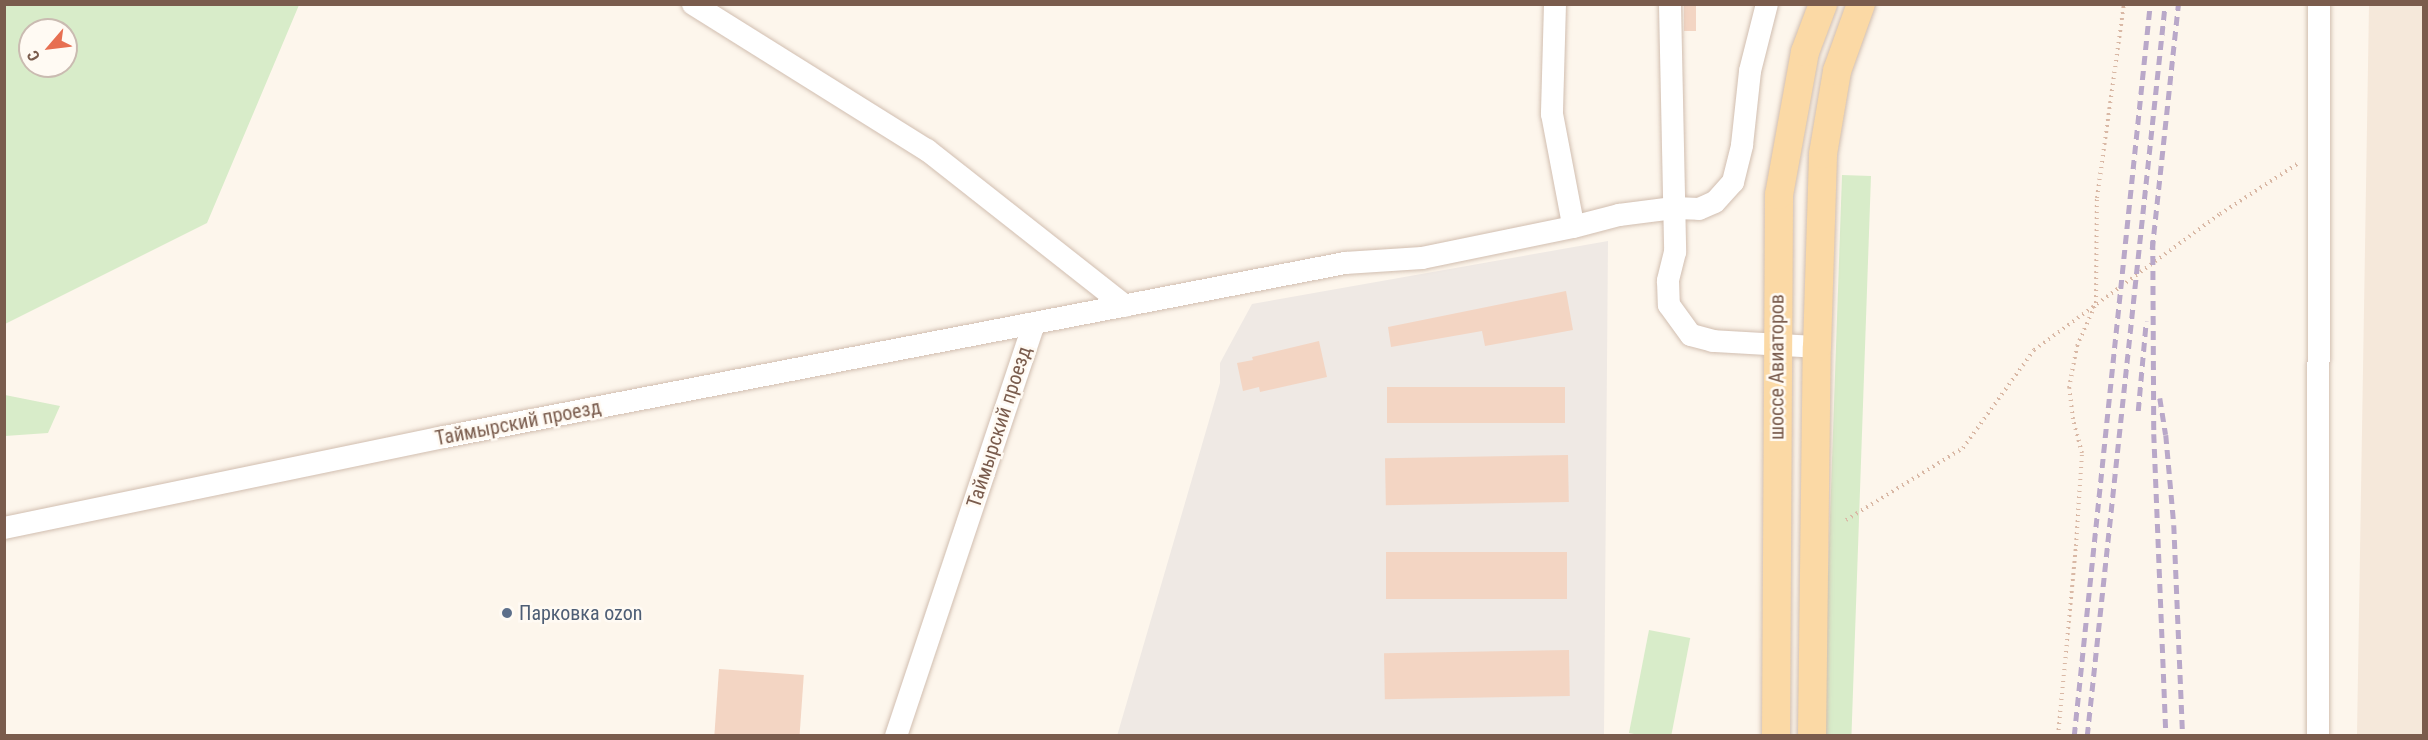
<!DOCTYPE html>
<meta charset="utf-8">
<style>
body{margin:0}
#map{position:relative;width:2428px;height:740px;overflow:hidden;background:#fdf6ec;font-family:"Roboto Condensed",sans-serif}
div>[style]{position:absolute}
.residential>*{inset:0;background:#f5e8da}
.industrial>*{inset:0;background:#efe9e4}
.green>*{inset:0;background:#d8ecc9;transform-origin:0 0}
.building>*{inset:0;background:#f3d5c3;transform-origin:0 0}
.path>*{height:4px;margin-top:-2px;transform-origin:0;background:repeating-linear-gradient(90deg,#d9b8a5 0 1.5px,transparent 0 6px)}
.roads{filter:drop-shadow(0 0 2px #d1beb0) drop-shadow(0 0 2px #d1beb0)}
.minor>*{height:22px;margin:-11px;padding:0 11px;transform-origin:11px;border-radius:11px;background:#fff}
.major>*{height:28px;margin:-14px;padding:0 14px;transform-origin:14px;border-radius:14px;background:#fbd9a5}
.rail>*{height:4.5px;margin-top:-2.25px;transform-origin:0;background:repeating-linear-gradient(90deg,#b9a8c9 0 9px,transparent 0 15px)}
.dots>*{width:16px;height:16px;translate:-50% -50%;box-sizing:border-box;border:3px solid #fffaf3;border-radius:50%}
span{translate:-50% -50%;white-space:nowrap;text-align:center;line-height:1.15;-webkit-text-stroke:5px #fffaf3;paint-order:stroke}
.street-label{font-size:20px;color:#7a5c4d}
.service-label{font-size:20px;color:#4e5e75}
.left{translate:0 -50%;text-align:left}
.frame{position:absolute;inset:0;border:6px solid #7a5c4d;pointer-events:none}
.north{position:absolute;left:18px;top:18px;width:60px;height:60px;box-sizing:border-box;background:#fffaf3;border:2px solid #cabbb1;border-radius:50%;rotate:242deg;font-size:16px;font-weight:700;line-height:24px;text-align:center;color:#7a5c4d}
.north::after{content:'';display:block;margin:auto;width:21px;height:27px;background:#e76f51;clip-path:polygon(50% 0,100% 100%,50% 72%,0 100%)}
</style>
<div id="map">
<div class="residential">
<div style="clip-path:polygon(2369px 5px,2423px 5px,2423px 735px,2357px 735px)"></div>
</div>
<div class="industrial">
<div style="clip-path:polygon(1608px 241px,1604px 735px,1117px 736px,1220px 383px,1220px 363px,1252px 304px)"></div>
</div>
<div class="green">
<div style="clip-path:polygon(evenodd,5px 4px,299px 5px,207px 223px,5px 324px,5px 4px,30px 30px,66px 30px,66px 66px,30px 66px,30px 30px)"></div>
<div style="left:1842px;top:175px;width:29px;height:560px;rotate:2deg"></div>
<div style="clip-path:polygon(5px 395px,60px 406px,48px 433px,5px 436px)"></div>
<div style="left:1649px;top:630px;width:42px;height:105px;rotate:11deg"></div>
</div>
<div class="building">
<div style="left:1684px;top:4px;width:12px;height:27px"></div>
<div style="clip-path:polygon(1566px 291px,1573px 330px,1485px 346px,1482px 331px,1391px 347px,1388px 327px)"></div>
<div style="clip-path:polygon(1319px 341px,1327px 377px,1260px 392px,1259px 387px,1243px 391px,1237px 363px,1253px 360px,1252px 357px)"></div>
<div style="left:1387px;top:387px;width:178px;height:36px"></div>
<div style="left:1568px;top:455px;width:47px;height:183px;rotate:89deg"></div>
<div style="left:1386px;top:552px;width:181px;height:47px"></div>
<div style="left:1569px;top:650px;width:46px;height:185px;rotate:89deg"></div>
<div style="left:719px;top:669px;width:85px;height:66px;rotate:4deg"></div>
</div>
<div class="path">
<div style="left:1846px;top:520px;width:137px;rotate:-31.6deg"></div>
<div style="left:1963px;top:448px;width:121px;rotate:-54.1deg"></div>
<div style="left:2034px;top:350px;width:230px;rotate:-36.2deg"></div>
<div style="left:2220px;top:214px;width:95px;rotate:-33deg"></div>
<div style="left:2058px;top:736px;width:191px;rotate:-84.6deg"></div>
<div style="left:2076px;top:546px;width:93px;rotate:-86.3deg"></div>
<div style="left:2082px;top:453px;width:35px;rotate:-105deg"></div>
<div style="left:2073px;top:419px;width:31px;rotate:-97deg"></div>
<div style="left:2069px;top:388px;width:43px;rotate:-79.2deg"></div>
<div style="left:2077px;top:346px;width:47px;rotate:-66.2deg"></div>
<div style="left:2096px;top:303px;width:105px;rotate:-89.5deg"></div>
<div style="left:2097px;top:198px;width:196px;rotate:-82.1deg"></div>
</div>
<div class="roads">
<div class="minor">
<div style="left:693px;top:4px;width:276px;rotate:32deg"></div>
<div style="left:927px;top:150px;width:252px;rotate:38.2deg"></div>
<div style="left:1555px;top:4px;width:110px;rotate:91.6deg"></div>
<div style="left:1552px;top:114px;width:107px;rotate:79.2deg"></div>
<div style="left:1670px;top:4px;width:248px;rotate:88.8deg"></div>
<div style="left:1675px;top:252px;width:30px;rotate:104deg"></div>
<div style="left:1668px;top:281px;width:24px;rotate:88deg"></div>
<div style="left:1669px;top:305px;width:37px;rotate:54deg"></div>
<div style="left:1691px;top:335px;width:23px;rotate:15deg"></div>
<div style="left:1713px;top:341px;width:104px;rotate:3.3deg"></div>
<div style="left:4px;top:528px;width:449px;rotate:-11.7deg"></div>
<div style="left:444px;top:437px;width:918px;rotate:-10.93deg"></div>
<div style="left:1345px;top:263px;width:77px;rotate:-3.7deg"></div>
<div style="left:1422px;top:258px;width:154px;rotate:-11.6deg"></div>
<div style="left:1573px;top:227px;width:48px;rotate:-14.6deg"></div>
<div style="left:1619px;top:215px;width:55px;rotate:-7.3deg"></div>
<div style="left:1674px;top:208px;width:25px;rotate:2deg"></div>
<div style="left:1699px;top:209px;width:17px;rotate:-24deg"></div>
<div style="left:1715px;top:202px;width:27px;rotate:-48deg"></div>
<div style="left:1733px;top:182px;width:38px;rotate:-76deg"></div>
<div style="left:1742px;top:145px;width:74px;rotate:-83.8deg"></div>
<div style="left:1750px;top:71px;width:69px;rotate:-75.8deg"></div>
<div style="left:896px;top:736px;width:434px;rotate:-71.5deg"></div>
<div style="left:2318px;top:736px;width:732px;rotate:-89.92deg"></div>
</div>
<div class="major">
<div style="left:1776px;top:736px;width:541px;rotate:-89.68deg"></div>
<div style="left:1779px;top:195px;width:145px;rotate:-79.7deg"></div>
<div style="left:1805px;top:52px;width:51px;rotate:-69.4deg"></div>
<div style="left:1812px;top:736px;width:389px;rotate:-89.3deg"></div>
<div style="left:1817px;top:347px;width:193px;rotate:-88.2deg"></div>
<div style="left:1823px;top:154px;width:84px;rotate:-80.4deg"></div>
<div style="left:1837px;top:71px;width:71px;rotate:-70.3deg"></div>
</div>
</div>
<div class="rail">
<div style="left:2153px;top:241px;width:193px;rotate:89.7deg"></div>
<div style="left:2154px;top:434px;width:302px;rotate:87.7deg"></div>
<div style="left:2152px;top:249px;width:246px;rotate:-83.9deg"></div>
<div style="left:2160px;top:398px;width:37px;rotate:81deg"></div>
<div style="left:2166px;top:435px;width:90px;rotate:84.9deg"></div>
<div style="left:2174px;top:525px;width:211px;rotate:87.6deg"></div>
<div style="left:2138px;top:411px;width:90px;rotate:-84.9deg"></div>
<div style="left:2074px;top:736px;width:736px;rotate:-84.07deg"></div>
<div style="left:2087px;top:736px;width:736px;rotate:-83.92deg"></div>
</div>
<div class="dots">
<div style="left:507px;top:613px;background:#5c6f8a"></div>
</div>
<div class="street-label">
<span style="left:1777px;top:367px;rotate:-90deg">шоссе Авиаторов</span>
<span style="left:518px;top:423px;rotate:-11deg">Таймырский проезд</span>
<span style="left:999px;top:427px;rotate:-72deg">Таймырский проезд</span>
</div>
<div class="service-label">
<span class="left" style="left:519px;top:613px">Парковка ozon</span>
</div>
<div class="frame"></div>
<div class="north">С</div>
</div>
